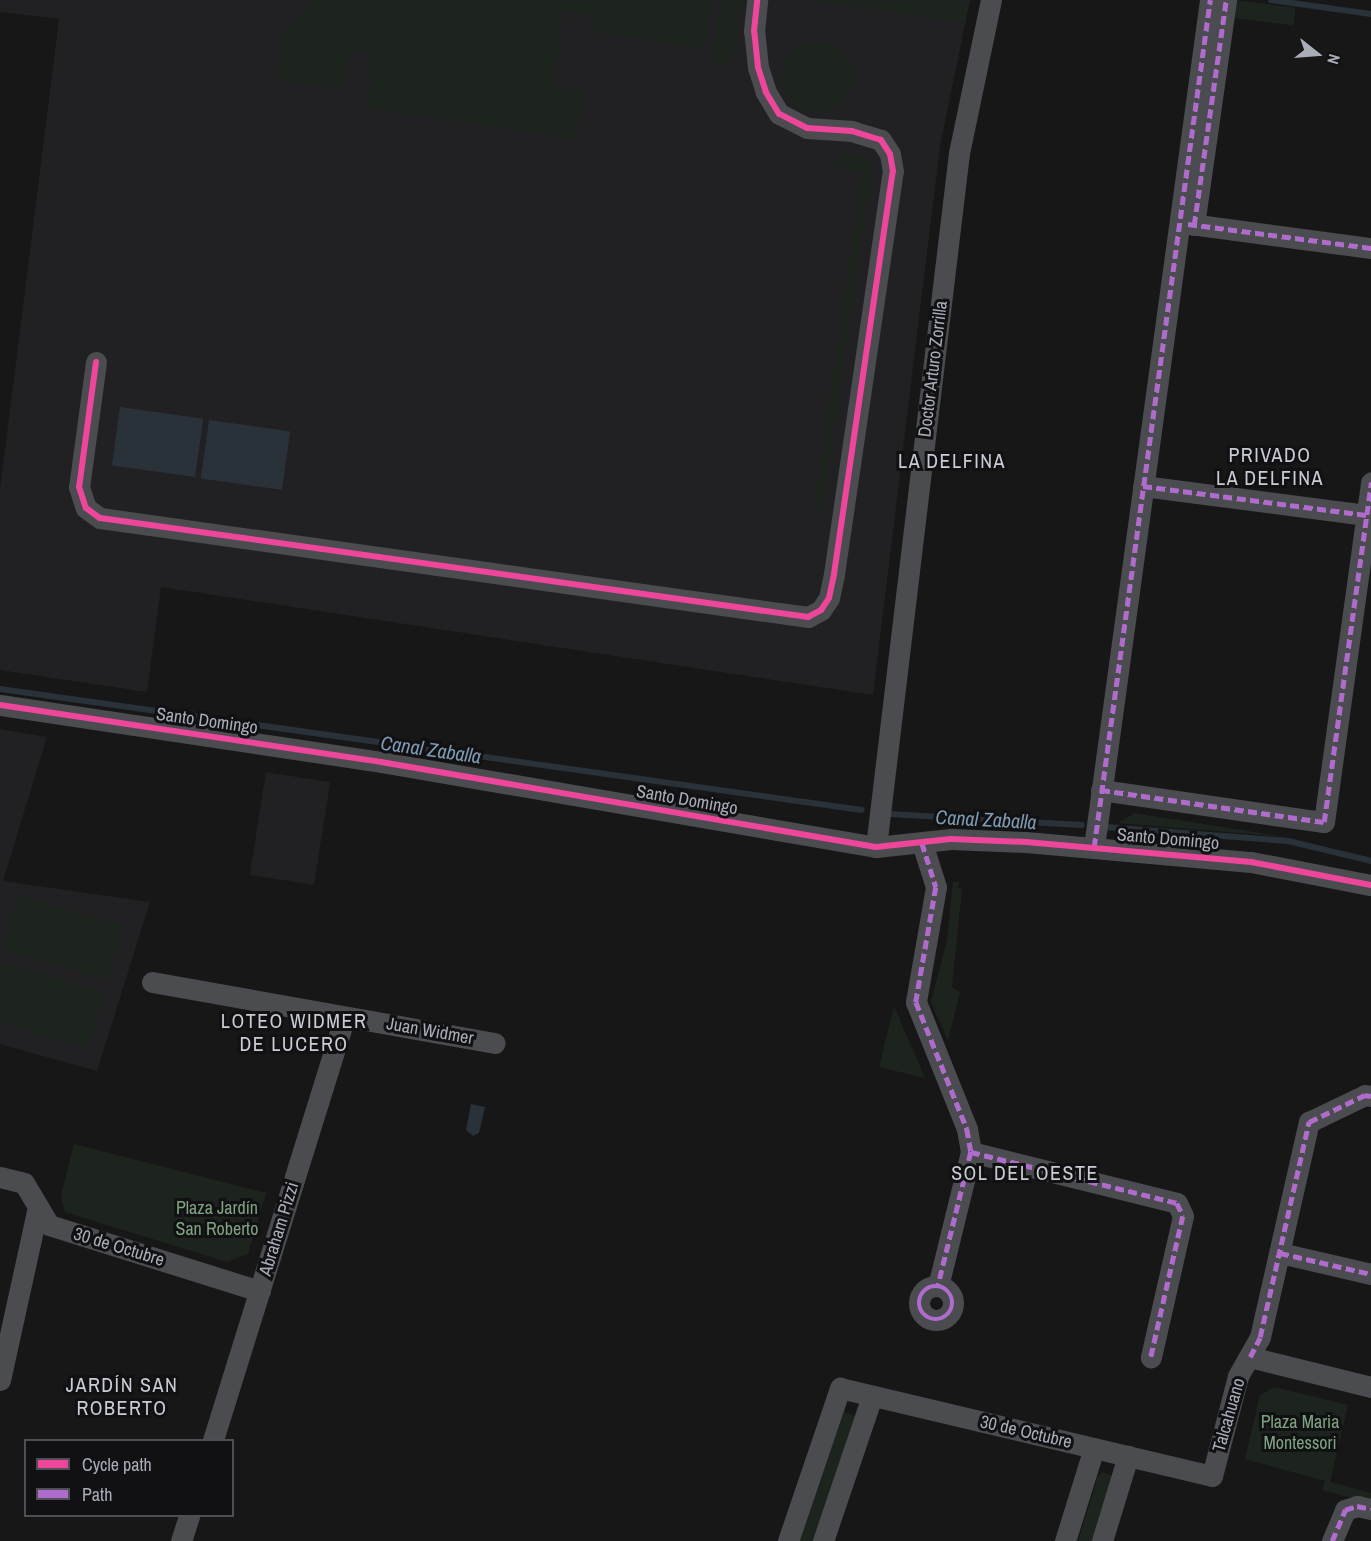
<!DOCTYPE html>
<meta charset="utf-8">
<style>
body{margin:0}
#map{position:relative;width:1371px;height:1541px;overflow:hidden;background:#171717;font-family:"Archivo Narrow",sans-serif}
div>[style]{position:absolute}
.built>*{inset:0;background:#212123;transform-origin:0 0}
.green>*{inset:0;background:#1d241e;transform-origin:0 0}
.round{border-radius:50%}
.water>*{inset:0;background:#2a3239;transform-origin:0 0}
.stream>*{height:6px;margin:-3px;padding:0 3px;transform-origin:3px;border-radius:3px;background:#2a3239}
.street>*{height:21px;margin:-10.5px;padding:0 10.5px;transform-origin:10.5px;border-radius:10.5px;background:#4b4c50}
.street>.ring{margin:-10.5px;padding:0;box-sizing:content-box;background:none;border:21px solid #4b4c50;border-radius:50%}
.quiet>*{height:4.5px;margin-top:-2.25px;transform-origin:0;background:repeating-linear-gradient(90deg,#b06ccc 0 9px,transparent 0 13.5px)}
.quiet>.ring{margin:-2.25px;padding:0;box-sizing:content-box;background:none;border:4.5px solid #b06ccc;border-radius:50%}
.cycleway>*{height:6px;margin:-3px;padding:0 3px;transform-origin:3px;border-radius:3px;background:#ed469a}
span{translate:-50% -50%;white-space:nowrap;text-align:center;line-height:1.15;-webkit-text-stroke:6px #111113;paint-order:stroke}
.street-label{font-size:18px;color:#a8adb8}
.park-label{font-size:18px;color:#7fa381}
.neighbourhood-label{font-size:20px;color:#c9ccd4;letter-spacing:1.5px}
.water-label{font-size:20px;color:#7f9bb3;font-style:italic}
.legend{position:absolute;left:24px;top:1439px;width:210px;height:78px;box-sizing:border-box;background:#111113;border:2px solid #4d4f55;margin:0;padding:8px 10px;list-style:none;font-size:18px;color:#a8adb8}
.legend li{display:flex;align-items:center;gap:12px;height:30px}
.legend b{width:30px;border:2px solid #4d4f55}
.north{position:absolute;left:1287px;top:24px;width:60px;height:60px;-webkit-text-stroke:4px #111113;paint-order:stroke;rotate:107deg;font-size:16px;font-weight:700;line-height:24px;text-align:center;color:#a8adb8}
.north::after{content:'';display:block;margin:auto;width:21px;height:27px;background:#a8adb8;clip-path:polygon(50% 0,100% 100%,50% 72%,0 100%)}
</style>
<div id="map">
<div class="built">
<div style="clip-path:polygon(0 0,970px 0,940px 146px,873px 695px,161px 587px,147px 692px,0 670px,0 489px,59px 19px,0 12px)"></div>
<div style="clip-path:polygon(0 729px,47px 737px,3px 881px,150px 902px,97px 1071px,0 1044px)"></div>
<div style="left:266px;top:772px;width:65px;height:104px;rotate:9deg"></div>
</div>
<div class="green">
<div style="clip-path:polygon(314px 0,711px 0,704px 48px,591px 32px,594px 15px,563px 11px,552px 86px,583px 91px,576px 139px,368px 108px,373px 75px,367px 74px,369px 53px,349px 50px,343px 89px,277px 80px,283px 36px)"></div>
<div style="clip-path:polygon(721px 0,741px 0,732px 57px,728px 64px,711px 62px)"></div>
<div style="clip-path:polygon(807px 0,953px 0,969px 3px,965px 23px)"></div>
<div style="left:1234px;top:0;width:62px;height:18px;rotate:7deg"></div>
<div class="round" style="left:781px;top:41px;width:72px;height:72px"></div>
<div style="clip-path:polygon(854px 153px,868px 162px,871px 173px,823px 506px,820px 510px,814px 506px,862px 172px,831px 167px,841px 155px)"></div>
<div style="clip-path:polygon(1134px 813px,1287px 837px,1118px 823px)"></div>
<div style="clip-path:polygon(953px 882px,959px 882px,958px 888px,962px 889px,952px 987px,960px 992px,948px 1041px,931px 1002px,947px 940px)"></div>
<div style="left:18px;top:895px;width:109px;height:57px;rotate:16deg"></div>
<div style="clip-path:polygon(0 962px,104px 992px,88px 1048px,0 1022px)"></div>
<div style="clip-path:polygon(894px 1006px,925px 1078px,879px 1067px)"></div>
<div style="clip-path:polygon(74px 1144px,266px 1193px,248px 1254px,227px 1262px,65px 1212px,61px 1195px)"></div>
<div style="clip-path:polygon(1274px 1387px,1348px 1405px,1330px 1482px,1371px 1493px,1371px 1503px,1322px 1490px,1325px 1481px,1245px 1459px,1260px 1395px)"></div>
<div style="clip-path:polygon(844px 1412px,856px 1416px,816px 1541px,798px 1541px)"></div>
<div style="clip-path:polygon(1103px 1472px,1113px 1476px,1096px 1541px,1078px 1541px,1098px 1476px)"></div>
</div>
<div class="water">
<div style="left:120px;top:407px;width:84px;height:59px;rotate:8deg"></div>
<div style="left:209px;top:420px;width:82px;height:59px;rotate:8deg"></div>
<div style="clip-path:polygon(471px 1104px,485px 1107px,479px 1133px,473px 1136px,466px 1130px)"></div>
</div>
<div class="stream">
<div style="left:1271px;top:0;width:101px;rotate:8deg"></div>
<div style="left:0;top:689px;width:870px;rotate:7.99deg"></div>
<div style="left:890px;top:814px;width:192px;rotate:3.3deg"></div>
<div style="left:1106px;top:827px;width:183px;rotate:4.4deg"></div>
<div style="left:1288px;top:841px;width:85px;rotate:13.5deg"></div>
</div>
<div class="street">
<div style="left:1183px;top:223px;width:190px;rotate:7.6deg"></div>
<div style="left:1194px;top:225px;width:227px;rotate:-81.9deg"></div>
<div style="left:96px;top:362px;width:126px;rotate:97.7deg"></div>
<div style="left:79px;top:487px;width:22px;rotate:72deg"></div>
<div style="left:86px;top:508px;width:17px;rotate:36deg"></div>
<div style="left:100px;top:518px;width:715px;rotate:7.96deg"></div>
<div style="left:808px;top:617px;width:15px;rotate:-28deg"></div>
<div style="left:821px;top:610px;width:14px;rotate:-56deg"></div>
<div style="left:829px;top:598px;width:25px;rotate:-78deg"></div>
<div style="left:834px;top:574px;width:407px;rotate:-81.7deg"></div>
<div style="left:893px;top:171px;width:17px;rotate:-100deg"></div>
<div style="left:890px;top:154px;width:17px;rotate:-123deg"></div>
<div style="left:881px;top:140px;width:30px;rotate:-163deg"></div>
<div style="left:852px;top:131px;width:45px;rotate:-176.2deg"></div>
<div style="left:807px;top:128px;width:31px;rotate:-153deg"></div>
<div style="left:779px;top:114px;width:26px;rotate:-121deg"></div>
<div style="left:766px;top:92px;width:26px;rotate:-108deg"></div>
<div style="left:758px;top:67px;width:36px;rotate:-96deg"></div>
<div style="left:754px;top:31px;width:31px;rotate:-84deg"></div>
<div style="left:1143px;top:486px;width:225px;rotate:7.4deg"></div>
<div style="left:0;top:705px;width:385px;rotate:8.5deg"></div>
<div style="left:381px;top:762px;width:502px;rotate:9.74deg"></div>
<div style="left:876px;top:847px;width:75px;rotate:-6.1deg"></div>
<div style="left:951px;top:839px;width:75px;rotate:2.3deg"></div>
<div style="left:1026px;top:842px;width:226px;rotate:5.1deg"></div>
<div style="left:1251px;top:862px;width:122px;rotate:10.9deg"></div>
<div style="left:1101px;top:790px;width:225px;rotate:8.2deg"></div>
<div style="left:1324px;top:822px;width:343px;rotate:-82.1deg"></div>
<div style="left:922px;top:843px;width:46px;rotate:72.3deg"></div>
<div style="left:936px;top:887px;width:117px;rotate:99.9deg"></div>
<div style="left:916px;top:1002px;width:137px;rotate:68.1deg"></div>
<div style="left:967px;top:1129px;width:23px;rotate:80deg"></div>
<div style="left:971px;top:1152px;width:138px;rotate:103.8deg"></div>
<div style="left:876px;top:847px;width:699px;rotate:-83.18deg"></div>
<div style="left:959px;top:153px;width:156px;rotate:-78.2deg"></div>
<div style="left:1094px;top:847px;width:855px;rotate:-82.2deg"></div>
<div style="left:152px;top:982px;width:348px;rotate:10.1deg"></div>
<div style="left:971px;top:1152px;width:212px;rotate:13.9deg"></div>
<div style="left:1177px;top:1203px;width:14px;rotate:65deg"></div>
<div style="left:1183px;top:1216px;width:145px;rotate:102.8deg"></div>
<div style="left:0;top:1177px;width:25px;rotate:14deg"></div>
<div style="left:24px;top:1183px;width:49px;rotate:59.2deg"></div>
<div style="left:49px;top:1225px;width:221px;rotate:17.4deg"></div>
<div style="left:1280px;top:1253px;width:93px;rotate:13deg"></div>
<div class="ring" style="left:919px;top:1286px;width:13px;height:13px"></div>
<div style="left:1250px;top:1357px;width:125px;rotate:13.9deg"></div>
<div style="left:0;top:1380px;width:177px;rotate:-77.6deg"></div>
<div style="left:213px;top:1440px;width:443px;rotate:-72.7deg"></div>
<div style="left:181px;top:1541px;width:26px;rotate:-72deg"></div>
<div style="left:788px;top:1541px;width:162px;rotate:-71.2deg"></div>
<div style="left:840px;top:1388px;width:382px;rotate:13.3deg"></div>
<div style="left:1212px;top:1476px;width:103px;rotate:-75.4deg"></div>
<div style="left:1238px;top:1376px;width:45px;rotate:-60.6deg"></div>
<div style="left:1260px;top:1337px;width:221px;rotate:-77.2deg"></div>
<div style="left:1309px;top:1122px;width:62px;rotate:-25.7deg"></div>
<div style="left:1365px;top:1095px;width:6px;rotate:9deg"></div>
<div style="left:823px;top:1541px;width:153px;rotate:-71.3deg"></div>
<div style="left:1065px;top:1541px;width:97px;rotate:-72.7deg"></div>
<div style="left:1102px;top:1541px;width:89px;rotate:-73deg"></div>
<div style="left:1332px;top:1541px;width:34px;rotate:-67deg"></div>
<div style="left:1345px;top:1510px;width:13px;rotate:-18deg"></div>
<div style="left:1357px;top:1506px;width:14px;rotate:12deg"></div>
</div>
<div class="quiet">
<div style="left:1188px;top:224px;width:185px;rotate:7.5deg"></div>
<div style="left:1194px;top:225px;width:227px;rotate:-81.9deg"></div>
<div style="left:1143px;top:486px;width:225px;rotate:7.4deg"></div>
<div style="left:1101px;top:790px;width:225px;rotate:8.2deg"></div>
<div style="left:1324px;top:822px;width:343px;rotate:-82.1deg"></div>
<div style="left:922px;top:843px;width:46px;rotate:72.3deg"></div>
<div style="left:936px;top:887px;width:117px;rotate:99.9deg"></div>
<div style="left:916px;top:1002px;width:137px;rotate:68.1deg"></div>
<div style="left:967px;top:1129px;width:23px;rotate:80deg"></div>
<div style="left:971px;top:1152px;width:138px;rotate:103.8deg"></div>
<div style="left:1094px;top:847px;width:855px;rotate:-82.2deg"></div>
<div style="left:971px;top:1152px;width:212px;rotate:13.9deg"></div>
<div style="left:1177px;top:1203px;width:14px;rotate:65deg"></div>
<div style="left:1183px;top:1216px;width:145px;rotate:102.8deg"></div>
<div style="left:1280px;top:1253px;width:93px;rotate:13deg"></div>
<div class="ring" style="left:919px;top:1286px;width:29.5px;height:29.5px"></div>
<div style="left:1250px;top:1357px;width:22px;rotate:-63deg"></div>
<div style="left:1260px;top:1337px;width:221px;rotate:-77.2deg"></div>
<div style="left:1309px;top:1122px;width:62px;rotate:-25.7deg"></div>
<div style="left:1365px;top:1095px;width:6px;rotate:9deg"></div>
<div style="left:1332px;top:1541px;width:34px;rotate:-67deg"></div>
<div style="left:1345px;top:1510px;width:13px;rotate:-18deg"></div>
<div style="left:1357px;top:1506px;width:14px;rotate:12deg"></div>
</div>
<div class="cycleway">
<div style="left:96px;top:362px;width:126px;rotate:97.7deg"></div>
<div style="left:79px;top:487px;width:22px;rotate:72deg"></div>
<div style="left:86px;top:508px;width:17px;rotate:36deg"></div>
<div style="left:100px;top:518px;width:715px;rotate:7.96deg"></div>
<div style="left:808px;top:617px;width:15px;rotate:-28deg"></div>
<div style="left:821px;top:610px;width:14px;rotate:-56deg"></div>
<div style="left:829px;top:598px;width:25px;rotate:-78deg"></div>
<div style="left:834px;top:574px;width:407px;rotate:-81.7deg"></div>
<div style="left:893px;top:171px;width:17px;rotate:-100deg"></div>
<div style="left:890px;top:154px;width:17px;rotate:-123deg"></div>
<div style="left:881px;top:140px;width:30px;rotate:-163deg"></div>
<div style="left:852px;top:131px;width:45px;rotate:-176.2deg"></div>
<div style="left:807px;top:128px;width:31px;rotate:-153deg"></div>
<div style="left:779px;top:114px;width:26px;rotate:-121deg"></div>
<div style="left:766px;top:92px;width:26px;rotate:-108deg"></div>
<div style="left:758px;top:67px;width:36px;rotate:-96deg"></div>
<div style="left:754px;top:31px;width:31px;rotate:-84deg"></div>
<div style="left:0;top:705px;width:385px;rotate:8.5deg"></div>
<div style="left:381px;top:762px;width:502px;rotate:9.74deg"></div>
<div style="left:876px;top:847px;width:75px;rotate:-6.1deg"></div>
<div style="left:951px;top:839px;width:75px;rotate:2.3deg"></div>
<div style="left:1026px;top:842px;width:226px;rotate:5.1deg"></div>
<div style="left:1251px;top:862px;width:122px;rotate:10.9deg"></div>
</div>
<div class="street-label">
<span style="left:933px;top:369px;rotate:-83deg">Doctor Arturo Zorrilla</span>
<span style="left:207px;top:721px;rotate:8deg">Santo Domingo</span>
<span style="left:687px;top:800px;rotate:10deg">Santo Domingo</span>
<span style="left:1168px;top:839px;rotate:5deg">Santo Domingo</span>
<span style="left:430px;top:1031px;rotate:10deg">Juan Widmer</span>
<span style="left:279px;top:1229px;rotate:-73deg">Abraham Pizzi</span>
<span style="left:119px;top:1247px;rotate:17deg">30 de Octubre</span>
<span style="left:1229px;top:1415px;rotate:-74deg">Talcahuano</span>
<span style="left:1026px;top:1432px;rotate:13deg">30 de Octubre</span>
</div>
<div class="park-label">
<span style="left:217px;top:1219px">Plaza Jardín<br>San Roberto</span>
<span style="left:1300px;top:1433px">Plaza Maria<br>Montessori</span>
</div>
<div class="neighbourhood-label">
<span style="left:1270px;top:466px">PRIVADO<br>LA DELFINA</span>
<span style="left:952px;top:460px">LA DELFINA</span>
<span style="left:294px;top:1032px">LOTEO WIDMER<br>DE LUCERO</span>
<span style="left:1025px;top:1172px">SOL DEL OESTE</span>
<span style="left:122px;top:1396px">JARDÍN SAN<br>ROBERTO</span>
</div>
<div class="water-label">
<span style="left:431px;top:749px;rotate:8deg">Canal Zaballa</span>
<span style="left:986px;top:819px;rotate:3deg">Canal Zaballa</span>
</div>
<ul class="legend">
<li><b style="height:8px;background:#ed469a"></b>Cycle path</li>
<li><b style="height:8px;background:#b06ccc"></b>Path</li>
</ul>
<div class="north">N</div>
</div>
